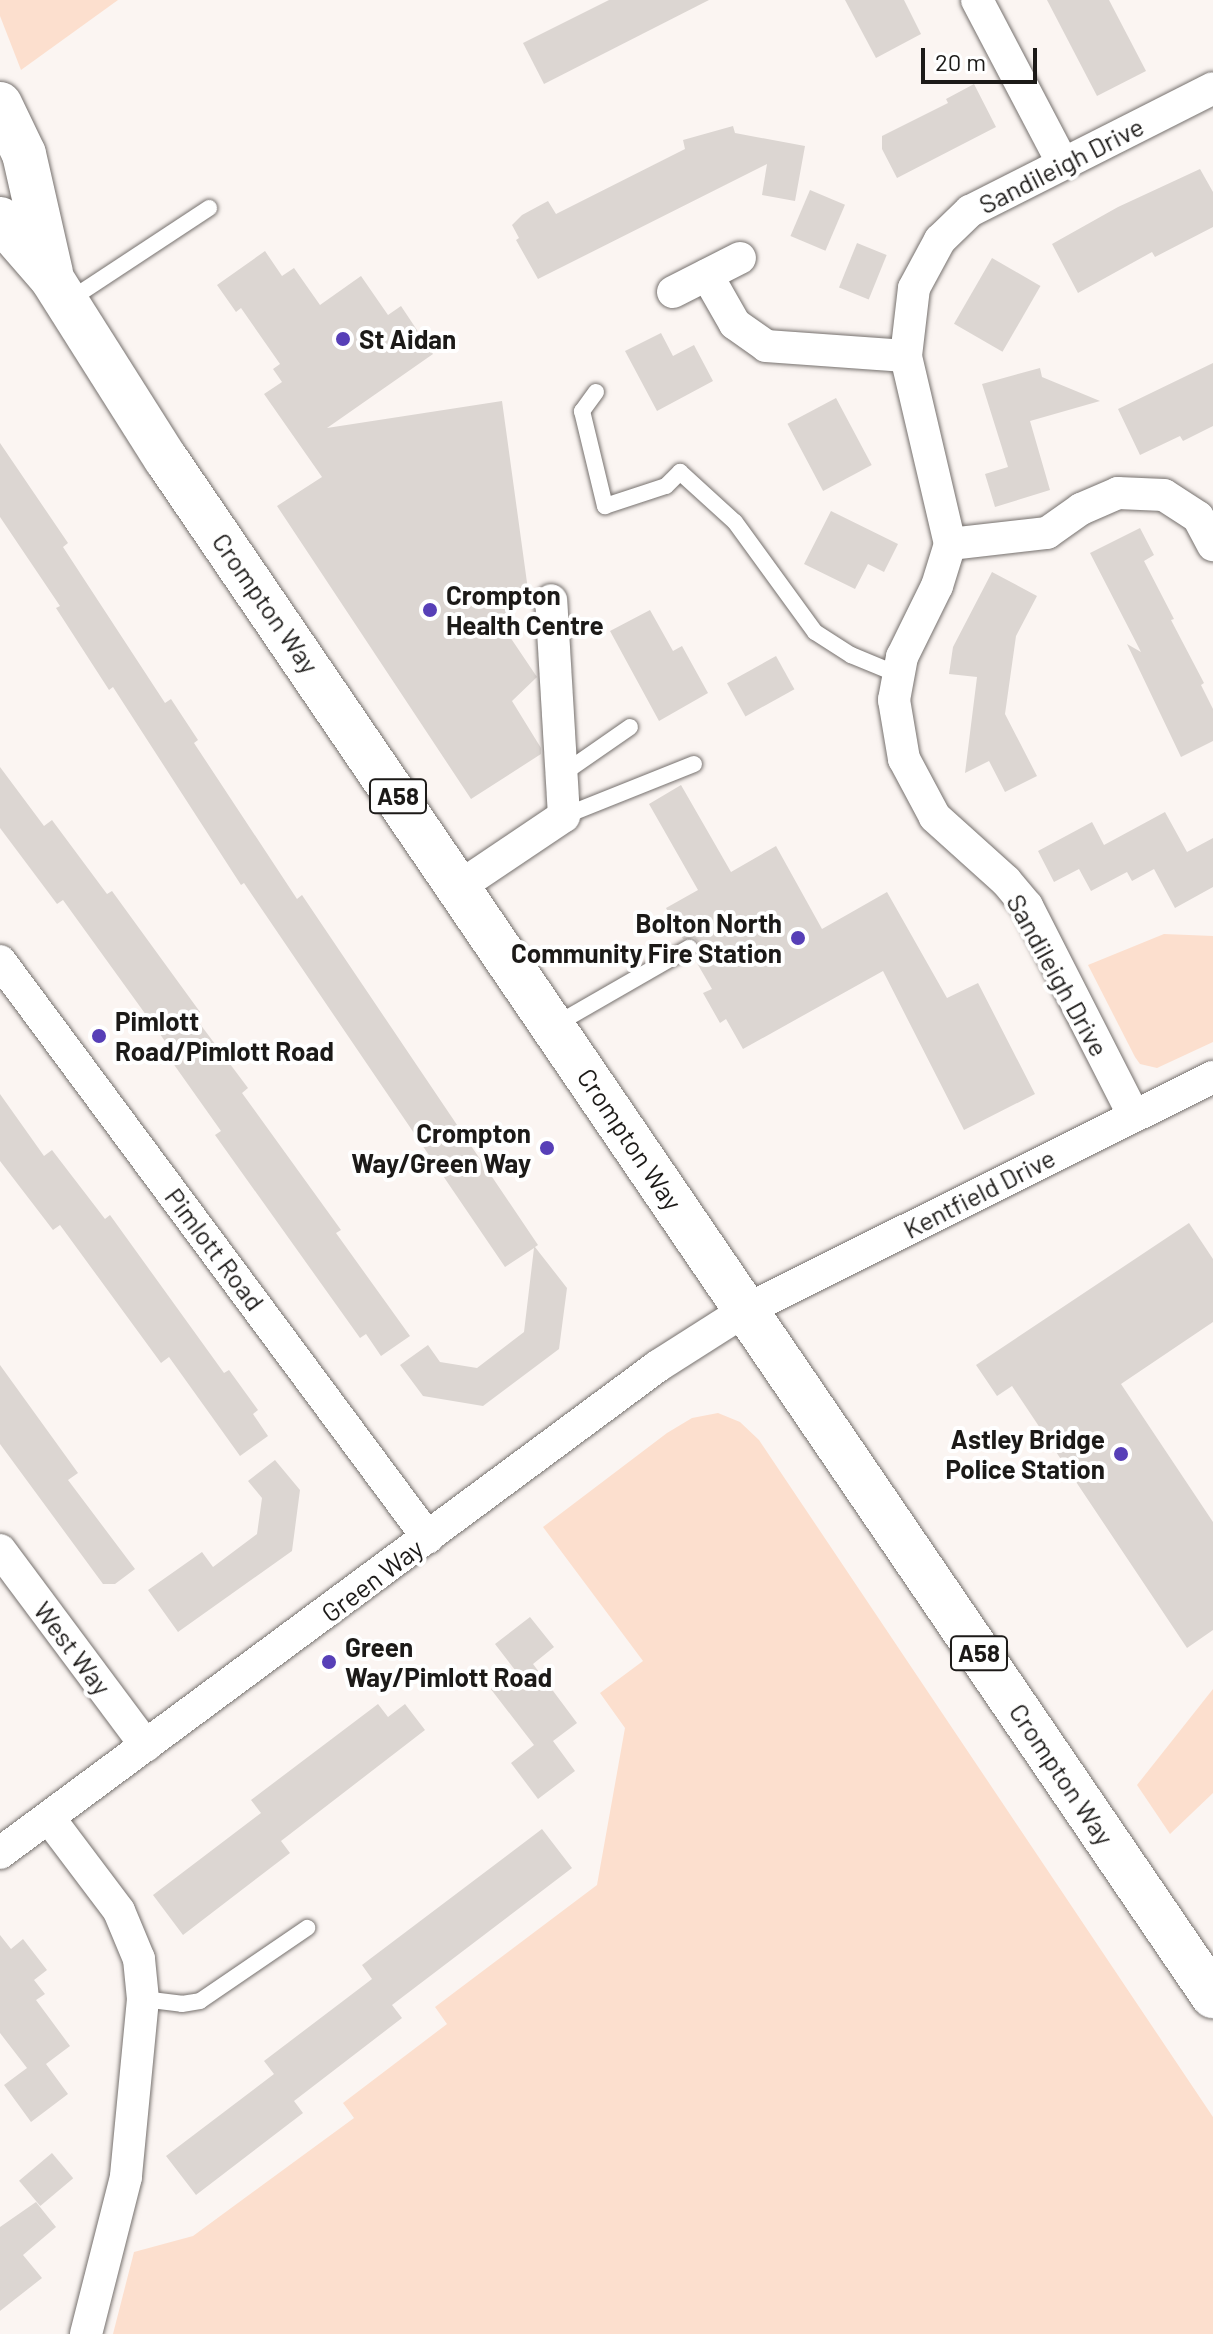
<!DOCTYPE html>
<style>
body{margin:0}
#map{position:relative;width:1213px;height:2334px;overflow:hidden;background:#fbf5f2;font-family:Barlow,sans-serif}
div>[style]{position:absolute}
.green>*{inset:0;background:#fcdfce}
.building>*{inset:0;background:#dcd6d2;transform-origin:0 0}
.roads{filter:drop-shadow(0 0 2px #76716e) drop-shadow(0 0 2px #76716e)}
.lane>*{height:16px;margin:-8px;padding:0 8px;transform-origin:8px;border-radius:8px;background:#fff}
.street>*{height:32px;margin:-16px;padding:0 16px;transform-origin:16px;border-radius:16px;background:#fff}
.highway>*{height:44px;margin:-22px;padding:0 22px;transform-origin:22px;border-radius:22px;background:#fff}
.dots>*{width:22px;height:22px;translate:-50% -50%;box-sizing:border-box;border:4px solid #fff;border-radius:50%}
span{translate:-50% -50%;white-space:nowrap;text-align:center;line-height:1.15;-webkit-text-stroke:8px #fff;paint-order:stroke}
.shield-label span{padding:2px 6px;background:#fff;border:2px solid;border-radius:6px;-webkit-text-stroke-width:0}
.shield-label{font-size:24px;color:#1c1a18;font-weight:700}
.street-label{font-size:26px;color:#1c1a18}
.poi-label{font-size:26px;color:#1c1a18;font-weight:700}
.left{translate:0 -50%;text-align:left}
.right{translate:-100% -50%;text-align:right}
.scale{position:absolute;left:921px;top:48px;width:116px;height:36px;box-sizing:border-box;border:4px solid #1c1a18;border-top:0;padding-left:10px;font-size:24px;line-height:28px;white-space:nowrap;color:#1c1a18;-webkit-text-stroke:6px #fff;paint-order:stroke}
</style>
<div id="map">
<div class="green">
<div style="clip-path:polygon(0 0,118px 0,21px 70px,0 16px)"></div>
<div style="clip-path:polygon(1164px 934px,1213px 936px,1213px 1042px,1157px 1068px,1140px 1064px,1135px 1057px,1088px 965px)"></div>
<div style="clip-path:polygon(718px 1413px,740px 1422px,759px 1440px,1213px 2117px,1213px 2334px,113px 2334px,134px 2252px,193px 2236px,354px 2118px,343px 2103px,447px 2024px,435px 2007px,597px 1885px,625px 1728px,600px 1693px,643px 1661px,543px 1527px,667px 1433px,692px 1418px)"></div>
<div style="clip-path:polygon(1213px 1689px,1213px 1793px,1170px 1834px,1137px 1785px)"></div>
</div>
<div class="building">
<div style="clip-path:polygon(609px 0,709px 0,544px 84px,523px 43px)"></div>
<div style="clip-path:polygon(845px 0,904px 0,921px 34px,876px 58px)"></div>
<div style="clip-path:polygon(1047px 0,1109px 0,1146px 71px,1097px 96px)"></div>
<div style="clip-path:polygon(974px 84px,996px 127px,897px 178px,882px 149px,882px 136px,948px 103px,946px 99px)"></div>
<div style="clip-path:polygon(733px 126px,735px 133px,805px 146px,795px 201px,762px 195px,767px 164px,538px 279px,516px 240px,519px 238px,512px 225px,522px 215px,548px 201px,556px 214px,685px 149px,683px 140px)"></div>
<div style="clip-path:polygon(1200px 169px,1213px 192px,1213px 227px,1155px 257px,1152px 252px,1078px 293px,1052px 244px,1118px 207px)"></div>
<div style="left:810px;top:190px;width:38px;height:50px;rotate:23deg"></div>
<div style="left:857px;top:243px;width:32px;height:48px;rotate:22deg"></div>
<div style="clip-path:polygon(265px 251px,282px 276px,294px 268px,320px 305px,361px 276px,388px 315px,401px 306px,433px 354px,327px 428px,502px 401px,529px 597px,500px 622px,537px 677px,512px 701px,541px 748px,541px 754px,471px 799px,277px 506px,322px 477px,264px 394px,282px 382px,273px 369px,280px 364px,241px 308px,236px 312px,217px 285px)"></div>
<div style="left:992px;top:258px;width:56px;height:76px;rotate:30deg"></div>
<div style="clip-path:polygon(661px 333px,673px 356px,694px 345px,713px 381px,657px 411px,625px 351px)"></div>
<div style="clip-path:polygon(1213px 363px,1213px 426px,1183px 441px,1180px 436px,1140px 455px,1118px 409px)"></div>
<div style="clip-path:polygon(1040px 368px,1042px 377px,1100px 401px,1030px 421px,1050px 490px,995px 507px,985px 474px,1008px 467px,982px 384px)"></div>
<div style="left:836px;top:398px;width:76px;height:55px;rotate:62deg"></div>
<div style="clip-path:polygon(0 443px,68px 543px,63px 547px,165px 703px,171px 699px,198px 740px,194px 743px,297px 899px,302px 895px,538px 1245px,535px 1247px,567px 1288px,559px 1349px,483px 1406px,423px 1396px,400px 1365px,428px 1345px,440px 1362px,477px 1368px,524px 1332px,534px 1248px,505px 1267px,244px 883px,241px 885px,113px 687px,109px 690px,56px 608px,60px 606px,0 517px)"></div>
<div style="clip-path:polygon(831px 511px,898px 544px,884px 572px,868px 564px,855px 589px,804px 564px)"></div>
<div style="clip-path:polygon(1140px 528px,1154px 555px,1144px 561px,1174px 619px,1171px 620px,1204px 683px,1201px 685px,1213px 709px,1213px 741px,1181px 757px,1127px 644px,1141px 652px,1090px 553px)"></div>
<div style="clip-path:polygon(992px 572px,1037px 596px,1016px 636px,1005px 714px,1037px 776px,1005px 792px,989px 761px,965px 773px,977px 677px,949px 674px,953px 647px)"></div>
<div style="clip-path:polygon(650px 610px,673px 651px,682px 646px,708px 693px,659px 721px,610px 631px)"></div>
<div style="left:776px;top:656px;width:38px;height:56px;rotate:61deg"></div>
<div style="clip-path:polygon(0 767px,44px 826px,52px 820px,107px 894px,112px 891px,200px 1012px,194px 1016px,248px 1088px,242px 1093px,341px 1230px,336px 1233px,410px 1336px,381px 1356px,366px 1334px,360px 1338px,215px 1135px,221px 1131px,170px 1059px,175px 1055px,63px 900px,57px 904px,0 828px)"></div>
<div style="clip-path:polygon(681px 785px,731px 872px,776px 846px,822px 929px,887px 892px,947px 998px,978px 983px,1035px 1094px,964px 1130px,883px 971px,743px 1049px,726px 1019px,720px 1023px,703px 993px,712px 989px,694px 958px,699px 953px,699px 943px,694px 938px,683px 939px,666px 908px,698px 890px,649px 804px)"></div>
<div style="clip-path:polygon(1165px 812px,1187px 852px,1213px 838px,1213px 887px,1175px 908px,1154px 869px,1132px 881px,1127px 872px,1091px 891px,1079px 869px,1054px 882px,1038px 851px,1092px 822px,1104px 845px)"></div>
<div style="clip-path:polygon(0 1094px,44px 1156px,52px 1150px,105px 1219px,110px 1215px,224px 1373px,229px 1370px,258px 1410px,253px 1414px,268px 1436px,240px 1456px,169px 1357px,161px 1363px,60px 1225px,53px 1230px,0 1161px)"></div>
<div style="clip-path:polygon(1189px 1223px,1213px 1259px,1213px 1322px,1121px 1384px,1213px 1522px,1213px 1630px,1187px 1648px,1012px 1386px,997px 1396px,976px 1365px)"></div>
<div style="clip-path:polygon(0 1365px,78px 1473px,68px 1480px,135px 1569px,115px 1584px,103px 1584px,0 1444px)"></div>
<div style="clip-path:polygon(275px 1460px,300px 1490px,292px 1551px,178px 1632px,148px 1590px,202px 1552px,213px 1567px,257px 1534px,262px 1498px,248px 1481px)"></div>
<div style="clip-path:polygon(530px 1617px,554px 1647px,533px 1664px,577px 1723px,553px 1741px,575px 1771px,538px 1799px,511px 1763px,534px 1745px,490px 1688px,515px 1670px,495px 1644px)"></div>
<div style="clip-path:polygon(378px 1704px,388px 1717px,405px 1704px,425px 1730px,281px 1841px,290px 1853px,183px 1935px,153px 1895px,261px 1813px,251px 1800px)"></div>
<div style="clip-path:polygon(542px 1829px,572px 1868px,392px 2005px,402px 2018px,294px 2101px,303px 2113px,196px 2195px,166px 2156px,274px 2074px,264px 2061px,372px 1979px,362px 1965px)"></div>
<div style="clip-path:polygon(0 1935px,11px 1949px,23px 1939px,47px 1970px,34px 1980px,45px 1994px,36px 2000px,70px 2046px,46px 2064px,68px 2094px,31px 2122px,4px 2085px,27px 2068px,0 2033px)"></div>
<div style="left:52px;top:2153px;width:33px;height:43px;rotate:50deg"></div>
<div style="clip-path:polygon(36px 2202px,56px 2227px,23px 2255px,42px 2278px,0 2311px,0 2227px)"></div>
</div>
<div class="roads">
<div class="lane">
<div style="left:68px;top:301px;width:169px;rotate:-33.4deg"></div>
<div style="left:596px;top:392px;width:24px;rotate:126deg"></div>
<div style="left:582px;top:411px;width:98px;rotate:76.4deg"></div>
<div style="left:605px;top:506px;width:64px;rotate:-18.2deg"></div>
<div style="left:666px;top:486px;width:20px;rotate:-45deg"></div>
<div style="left:680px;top:472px;width:74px;rotate:42.3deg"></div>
<div style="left:735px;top:522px;width:136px;rotate:54deg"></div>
<div style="left:815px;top:632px;width:43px;rotate:32.6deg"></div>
<div style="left:851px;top:655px;width:52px;rotate:22.6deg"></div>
<div style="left:561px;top:775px;width:84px;rotate:-34.8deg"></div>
<div style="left:564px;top:816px;width:140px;rotate:-21.8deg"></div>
<div style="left:555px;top:1025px;width:155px;rotate:-29.9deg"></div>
<div style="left:143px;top:1999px;width:39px;rotate:7deg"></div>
<div style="left:182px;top:2004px;width:18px;rotate:-9deg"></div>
<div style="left:200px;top:2001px;width:130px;rotate:-34.3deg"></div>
</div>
<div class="street">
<div style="left:977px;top:0;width:183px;rotate:62.3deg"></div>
<div style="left:707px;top:275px;width:56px;rotate:60.3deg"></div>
<div style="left:735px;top:324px;width:38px;rotate:35deg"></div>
<div style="left:766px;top:346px;width:140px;rotate:4.1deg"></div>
<div style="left:673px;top:292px;width:75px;rotate:-26.9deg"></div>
<div style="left:950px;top:544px;width:98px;rotate:-6.5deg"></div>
<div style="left:1047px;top:533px;width:42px;rotate:-35.2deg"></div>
<div style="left:1081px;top:509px;width:40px;rotate:-23.4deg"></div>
<div style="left:1118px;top:493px;width:46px;rotate:2.5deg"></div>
<div style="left:1164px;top:495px;width:40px;rotate:32.9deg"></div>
<div style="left:1198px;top:517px;width:32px;rotate:62deg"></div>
<div style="left:460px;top:886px;width:125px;rotate:-33.9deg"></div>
<div style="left:564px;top:816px;width:216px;rotate:-93.4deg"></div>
<div style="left:0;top:961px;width:718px;rotate:53.43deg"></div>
<div style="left:1134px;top:1116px;width:236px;rotate:-117deg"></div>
<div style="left:1027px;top:906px;width:33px;rotate:-130deg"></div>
<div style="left:1006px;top:881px;width:96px;rotate:-138deg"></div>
<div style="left:935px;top:817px;width:66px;rotate:-118.1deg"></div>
<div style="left:904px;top:759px;width:60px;rotate:-99.6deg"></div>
<div style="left:894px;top:700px;width:44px;rotate:-79.5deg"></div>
<div style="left:902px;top:657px;width:79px;rotate:-63.8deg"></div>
<div style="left:937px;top:586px;width:44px;rotate:-72.8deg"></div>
<div style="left:950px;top:544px;width:193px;rotate:-103.2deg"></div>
<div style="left:906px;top:356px;width:68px;rotate:-83.3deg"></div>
<div style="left:914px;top:288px;width:55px;rotate:-61.6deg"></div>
<div style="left:940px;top:240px;width:42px;rotate:-44deg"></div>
<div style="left:970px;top:211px;width:272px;rotate:-26.8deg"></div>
<div style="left:0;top:1550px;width:244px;rotate:53.3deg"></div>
<div style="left:49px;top:1818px;width:116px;rotate:53deg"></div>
<div style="left:119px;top:1911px;width:52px;rotate:67.4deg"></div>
<div style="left:139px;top:1959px;width:40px;rotate:84.3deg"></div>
<div style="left:143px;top:1999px;width:179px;rotate:95.5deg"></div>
<div style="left:126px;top:2177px;width:162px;rotate:104.3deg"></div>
<div style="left:0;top:1853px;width:819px;rotate:-36.51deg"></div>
<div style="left:658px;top:1366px;width:104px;rotate:-32.5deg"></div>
<div style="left:746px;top:1310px;width:522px;rotate:-26.52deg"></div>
</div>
<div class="highway">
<div style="left:0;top:104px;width:55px;rotate:64.4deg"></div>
<div style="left:24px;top:154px;width:122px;rotate:77.2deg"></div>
<div style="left:0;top:219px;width:79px;rotate:49.1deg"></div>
<div style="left:52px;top:279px;width:213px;rotate:57.7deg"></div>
<div style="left:166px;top:459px;width:1860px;rotate:55.74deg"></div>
</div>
</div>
<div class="dots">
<div style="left:343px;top:339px;background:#573fb7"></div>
<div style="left:430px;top:610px;background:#573fb7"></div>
<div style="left:798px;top:938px;background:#573fb7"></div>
<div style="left:99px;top:1036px;background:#573fb7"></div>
<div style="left:547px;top:1148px;background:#573fb7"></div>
<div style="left:1121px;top:1454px;background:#573fb7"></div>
<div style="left:329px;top:1662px;background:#573fb7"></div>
</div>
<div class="shield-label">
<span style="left:398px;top:796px">A58</span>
<span style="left:979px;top:1653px">A58</span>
</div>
<div class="street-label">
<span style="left:1061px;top:165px;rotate:-27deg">Sandileigh Drive</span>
<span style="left:266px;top:603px;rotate:55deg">Crompton Way</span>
<span style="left:1058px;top:975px;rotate:61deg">Sandileigh Drive</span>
<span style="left:630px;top:1139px;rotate:56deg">Crompton Way</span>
<span style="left:979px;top:1193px;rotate:-27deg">Kentfield Drive</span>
<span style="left:215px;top:1249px;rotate:53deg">Pimlott Road</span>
<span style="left:372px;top:1580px;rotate:-37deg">Green Way</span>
<span style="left:73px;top:1648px;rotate:53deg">West Way</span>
<span style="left:1062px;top:1774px;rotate:56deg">Crompton Way</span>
</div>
<div class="poi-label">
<span class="left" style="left:359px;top:339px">St Aidan</span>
<span class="left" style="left:446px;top:610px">Crompton<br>Health Centre</span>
<span class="right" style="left:782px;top:938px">Bolton North<br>Community Fire Station</span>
<span class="left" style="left:115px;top:1036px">Pimlott<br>Road/Pimlott Road</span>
<span class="right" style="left:531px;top:1148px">Crompton<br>Way/Green Way</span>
<span class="right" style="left:1105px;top:1454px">Astley Bridge<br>Police Station</span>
<span class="left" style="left:345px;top:1662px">Green<br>Way/Pimlott Road</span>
</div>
<div class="scale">20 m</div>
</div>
